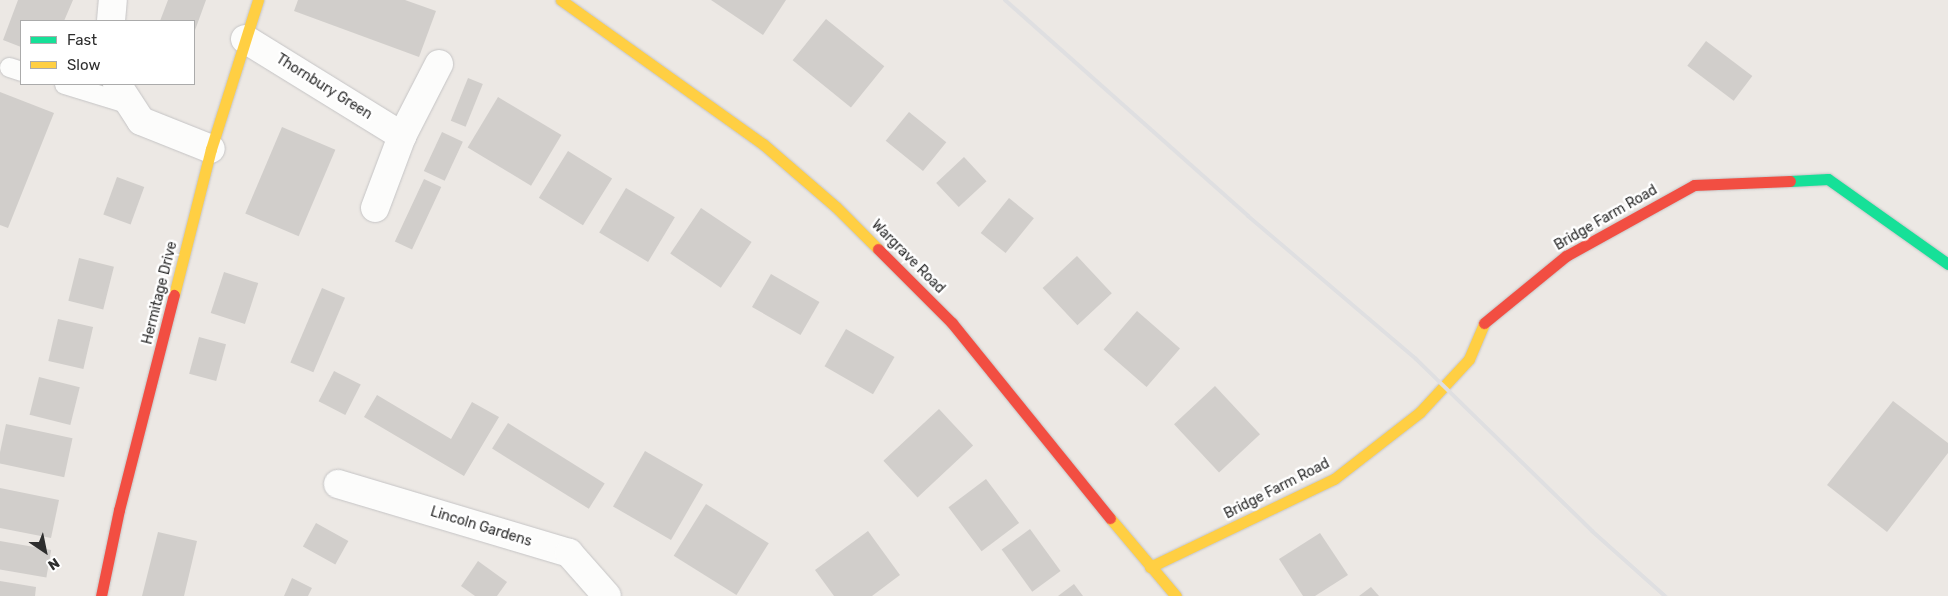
<!DOCTYPE html>
<style>
body{margin:0}
#map{position:relative;width:1948px;height:596px;overflow:hidden;background:#ece8e4;font-family:Rubik,sans-serif}
div>[style]{position:absolute}
.building>*{inset:0;background:#d1cecb;transform-origin:0 0}
.roads{filter:drop-shadow(0 0 1px #c5c4c5) drop-shadow(0 0 1px #c5c4c5)}
.lane>*{height:19px;margin:-9.5px;padding:0 9.5px;transform-origin:9.5px;border-radius:9.5px;background:#fcfcfb}
.street>*{height:28px;margin:-14px;padding:0 14px;transform-origin:14px;border-radius:14px;background:#fcfcfb}
.fast>*{height:11px;margin:-5.5px;padding:0 5.5px;transform-origin:5.5px;border-radius:5.5px;background:#16e098}
.slow>*{height:11px;margin:-5.5px;padding:0 5.5px;transform-origin:5.5px;border-radius:5.5px;background:#ffcf43}
.jam>*{height:11px;margin:-5.5px;padding:0 5.5px;transform-origin:5.5px;border-radius:5.5px;background:#f24e42}
.rail>*{height:4px;margin:-2px;padding:0 2px;transform-origin:2px;border-radius:2px;background:#dfdfe1}
span{translate:-50% -50%;white-space:nowrap;text-align:center;line-height:1.15;-webkit-text-stroke:5px #fff;paint-order:stroke}
.street-label{font-size:14px;color:#2e2e2e}
.legend{position:absolute;left:20px;top:20px;width:175px;height:65px;box-sizing:border-box;background:#fff;border:1px solid #ababab;margin:0;padding:6px 9px;list-style:none;font-size:15px;color:#2e2e2e}
.legend li{display:flex;align-items:center;gap:10px;height:25px}
.legend b{width:25px;border:1px solid #ababab}
.north{position:absolute;left:20px;top:526px;width:50px;height:50px;-webkit-text-stroke:4px #fff;paint-order:stroke;rotate:146deg;font-size:14px;font-weight:700;line-height:20px;text-align:center;color:#2e2e2e}
.north::after{content:'';display:block;margin:auto;width:18px;height:22px;background:#2e2e2e;clip-path:polygon(50% 0,100% 100%,50% 72%,0 100%)}
</style>
<div id="map">
<div class="building">
<div style="clip-path:polygon(18px 0,73px 0,64px 21px,21px 21px,21px 47px,3px 40px)"></div>
<div style="clip-path:polygon(168px 0,206px 0,194px 33px,194px 21px,160px 21px)"></div>
<div style="clip-path:polygon(298px 0,405px 0,436px 11px,419px 57px,294px 11px)"></div>
<div style="clip-path:polygon(711px 0,786px 0,763px 35px)"></div>
<div style="left:826px;top:19px;width:75px;height:53px;rotate:39deg"></div>
<div style="left:1706px;top:41px;width:58px;height:31px;rotate:37deg"></div>
<div style="left:468px;top:78px;width:16px;height:46px;rotate:22deg"></div>
<div style="clip-path:polygon(0 92px,54px 113px,8px 228px,0 225px)"></div>
<div style="left:498px;top:97px;width:74px;height:59px;rotate:31deg"></div>
<div style="left:909px;top:112px;width:48px;height:37px;rotate:39deg"></div>
<div style="left:282px;top:127px;width:58px;height:94px;rotate:23deg"></div>
<div style="left:442px;top:132px;width:23px;height:43px;rotate:25deg"></div>
<div style="left:568px;top:151px;width:52px;height:55px;rotate:32deg"></div>
<div style="left:964px;top:157px;width:33px;height:38px;rotate:47deg"></div>
<div style="left:117px;top:177px;width:29px;height:40px;rotate:20deg"></div>
<div style="left:424px;top:179px;width:19px;height:69px;rotate:25deg"></div>
<div style="left:626px;top:188px;width:57px;height:52px;rotate:31deg"></div>
<div style="left:1009px;top:198px;width:32px;height:45px;rotate:39deg"></div>
<div style="left:701px;top:208px;width:61px;height:55px;rotate:34deg"></div>
<div style="left:1077px;top:256px;width:51px;height:47px;rotate:47deg"></div>
<div style="left:79px;top:258px;width:36px;height:44px;rotate:14deg"></div>
<div style="left:224px;top:272px;width:36px;height:43px;rotate:18deg"></div>
<div style="left:771px;top:274px;width:56px;height:38px;rotate:30deg"></div>
<div style="left:322px;top:288px;width:25px;height:81px;rotate:23deg"></div>
<div style="left:1137px;top:311px;width:57px;height:51px;rotate:41deg"></div>
<div style="left:58px;top:319px;width:36px;height:43px;rotate:13deg"></div>
<div style="left:846px;top:329px;width:56px;height:43px;rotate:30deg"></div>
<div style="left:199px;top:337px;width:28px;height:38px;rotate:15deg"></div>
<div style="left:334px;top:371px;width:30px;height:34px;rotate:27deg"></div>
<div style="left:39px;top:377px;width:42px;height:39px;rotate:14deg"></div>
<div style="left:1215px;top:386px;width:66px;height:56px;rotate:47deg"></div>
<div style="clip-path:polygon(377px 395px,451px 439px,472px 402px,499px 417px,464px 476px,364px 417px)"></div>
<div style="clip-path:polygon(1893px 401px,1948px 443px,1948px 453px,1887px 532px,1827px 485px)"></div>
<div style="left:939px;top:409px;width:50px;height:76px;rotate:47deg"></div>
<div style="left:508px;top:423px;width:114px;height:30px;rotate:32deg"></div>
<div style="left:6px;top:424px;width:68px;height:40px;rotate:12deg"></div>
<div style="left:645px;top:451px;width:67px;height:64px;rotate:30deg"></div>
<div style="left:986px;top:479px;width:55px;height:47px;rotate:53deg"></div>
<div style="clip-path:polygon(0 488px,59px 500px,51px 538px,0 528px)"></div>
<div style="left:706px;top:504px;width:74px;height:61px;rotate:32deg"></div>
<div style="left:316px;top:523px;width:37px;height:27px;rotate:29deg"></div>
<div style="left:1030px;top:529px;width:52px;height:35px;rotate:54deg"></div>
<div style="clip-path:polygon(868px 531px,900px 575px,872px 596px,834px 596px,815px 570px)"></div>
<div style="clip-path:polygon(158px 532px,197px 541px,184px 596px,142px 596px)"></div>
<div style="clip-path:polygon(1320px 533px,1348px 575px,1315px 596px,1303px 596px,1279px 559px)"></div>
<div style="left:0;top:541px;width:52px;height:28px;rotate:10deg"></div>
<div style="clip-path:polygon(478px 561px,507px 582px,497px 596px,475px 596px,461px 586px)"></div>
<div style="clip-path:polygon(292px 578px,312px 588px,308px 596px,284px 596px)"></div>
<div style="clip-path:polygon(0 581px,36px 587px,35px 596px,0 596px)"></div>
<div style="clip-path:polygon(1074px 584px,1083px 596px,1058px 596px)"></div>
<div style="clip-path:polygon(1371px 587px,1379px 596px,1359px 596px)"></div>
</div>
<div class="roads">
<div class="lane">
<div style="left:9px;top:67px;width:13px;rotate:18deg"></div>
<div style="left:64px;top:84px;width:69px;rotate:16.9deg"></div>
</div>
<div class="street">
<div style="left:111px;top:21px;width:21px;rotate:-85deg"></div>
<div style="left:245px;top:39px;width:185px;rotate:31.7deg"></div>
<div style="left:402px;top:136px;width:81px;rotate:-62.8deg"></div>
<div style="left:117px;top:84px;width:44px;rotate:57deg"></div>
<div style="left:141px;top:121px;width:75px;rotate:21.8deg"></div>
<div style="left:375px;top:208px;width:77px;rotate:-69.4deg"></div>
<div style="left:338px;top:484px;width:241px;rotate:16.6deg"></div>
<div style="left:569px;top:553px;width:57px;rotate:48.5deg"></div>
</div>
<div class="fast">
<div style="left:1790px;top:181px;width:38px;rotate:-3deg"></div>
<div style="left:1828px;top:179px;width:147px;rotate:35.3deg"></div>
</div>
<div class="slow">
<div style="left:561px;top:0;width:248px;rotate:35.5deg"></div>
<div style="left:763px;top:144px;width:96px;rotate:40.8deg"></div>
<div style="left:836px;top:207px;width:59px;rotate:45deg"></div>
<div style="left:174px;top:295px;width:151px;rotate:-75.8deg"></div>
<div style="left:211px;top:149px;width:156px;rotate:-72.5deg"></div>
<div style="left:1110px;top:518px;width:102px;rotate:49.8deg"></div>
<div style="left:1150px;top:567px;width:204px;rotate:-25.6deg"></div>
<div style="left:1334px;top:479px;width:109px;rotate:-37.9deg"></div>
<div style="left:1420px;top:412px;width:72px;rotate:-47.2deg"></div>
<div style="left:1469px;top:359px;width:39px;rotate:-67deg"></div>
</div>
<div class="jam">
<div style="left:878px;top:249px;width:105px;rotate:45deg"></div>
<div style="left:952px;top:323px;width:251px;rotate:51deg"></div>
<div style="left:1484px;top:323px;width:106px;rotate:-39.3deg"></div>
<div style="left:1566px;top:256px;width:146px;rotate:-29deg"></div>
<div style="left:1694px;top:185px;width:96px;rotate:-2.4deg"></div>
<div style="left:101px;top:596px;width:88px;rotate:-78.2deg"></div>
<div style="left:119px;top:510px;width:222px;rotate:-75.7deg"></div>
</div>
</div>
<div class="rail">
<div style="left:1005px;top:0;width:325px;rotate:41.6deg"></div>
<div style="left:1248px;top:216px;width:221px;rotate:40.4deg"></div>
<div style="left:1416px;top:359px;width:246px;rotate:44.3deg"></div>
<div style="left:1592px;top:531px;width:98px;rotate:41.7deg"></div>
</div>
<div class="street-label">
<span style="left:324px;top:87px;rotate:32deg">Thornbury Green</span>
<span style="left:1606px;top:218px;rotate:-30deg">Bridge Farm Road</span>
<span style="left:908px;top:257px;rotate:45deg">Wargrave Road</span>
<span style="left:160px;top:293px;rotate:-76deg">Hermitage Drive</span>
<span style="left:1277px;top:489px;rotate:-27deg">Bridge Farm Road</span>
<span style="left:481px;top:527px;rotate:17deg">Lincoln Gardens</span>
</div>
<ul class="legend">
<li><b style="height:6px;background:#16e098"></b>Fast</li>
<li><b style="height:6px;background:#ffcf43"></b>Slow</li>
</ul>
<div class="north">N</div>
</div>
